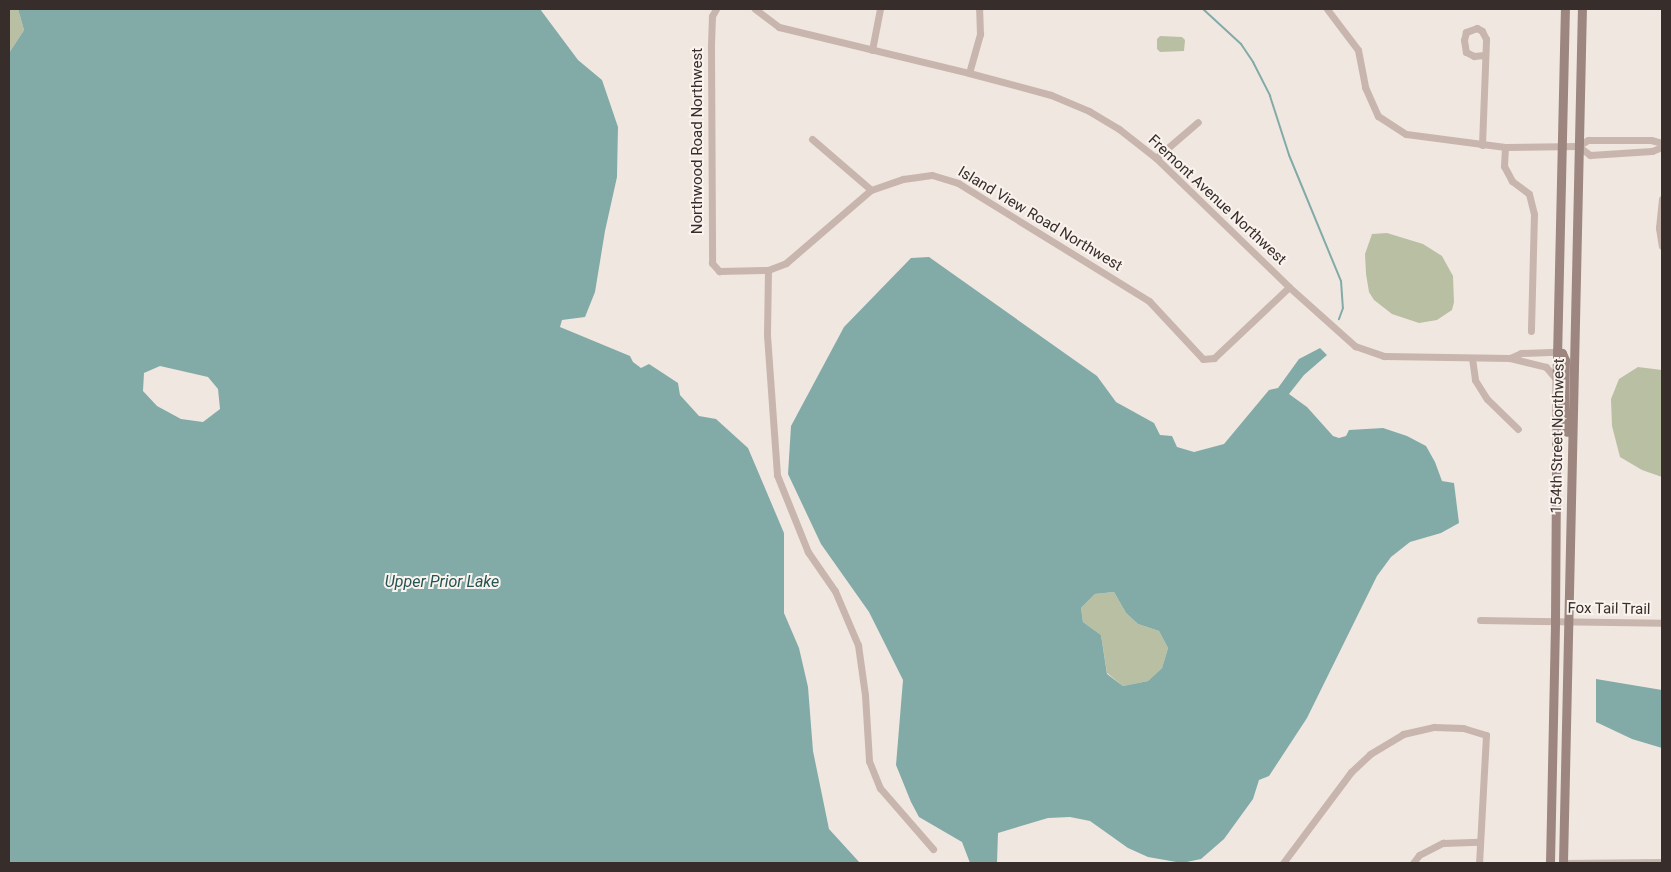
<!DOCTYPE html>
<style>
body{margin:0}
#map{position:relative;width:1671px;height:872px;overflow:hidden;background:#f1e7e1;font-family:Roboto,sans-serif}
div>[style]{position:absolute}
.green>*{inset:0;background:#b9bfa2}
.water>*{inset:0;background:#82aba8}
.stream>*{height:2px;margin:-1px;padding:0 1px;transform-origin:1px;border-radius:1px;background:#82aba8}
.street>*{height:7px;margin:-3.5px;padding:0 3.5px;transform-origin:3.5px;border-radius:3.5px;background:#c8b6ae}
.secondary>*{height:9px;margin:-4.5px;padding:0 4.5px;transform-origin:4.5px;border-radius:4.5px;background:#9c867f}
span{translate:-50% -50%;white-space:nowrap;text-align:center;line-height:1.15;-webkit-text-stroke:4px #f9f2ed;paint-order:stroke}
.street-label{font-size:15px;color:#372e2b}
.water-label{font-size:16px;color:#255552;font-style:italic}
.frame{position:absolute;inset:0;border:10px solid #372e2b;pointer-events:none}
</style>
<div id="map">
<div class="green">
<div style="clip-path:polygon(9px 9px,18px 9px,24px 30px,9px 53px)"></div>
<div style="clip-path:polygon(1160px 36px,1182px 37px,1185px 40px,1184px 51px,1160px 52px,1157px 49px,1157px 39px)"></div>
<div style="clip-path:polygon(1387px 233px,1423px 244px,1442px 256px,1453px 276px,1454px 302px,1452px 310px,1437px 320px,1419px 323px,1392px 314px,1374px 300px,1369px 292px,1366px 274px,1365px 254px,1372px 234px)"></div>
<div style="clip-path:polygon(1638px 367px,1662px 370px,1662px 477px,1642px 470px,1620px 457px,1612px 426px,1611px 399px,1619px 379px)"></div>
<div style="clip-path:polygon(1114px 592px,1126px 613px,1138px 624px,1159px 631px,1168px 648px,1162px 668px,1148px 681px,1123px 686px,1107px 673px,1101px 635px,1083px 622px,1081px 608px,1095px 594px)"></div>
</div>
<div class="water">
<div style="clip-path:polygon(evenodd,18px 9px,540px 9px,578px 60px,602px 80px,618px 127px,617px 177px,605px 231px,595px 292px,585px 317px,562px 320px,560px 327px,630px 356px,633px 362px,641px 368px,649px 364px,678px 383px,680px 395px,699px 416px,716px 419px,748px 448px,784px 533px,784px 613px,799px 648px,808px 687px,813px 751px,829px 829px,860px 863px,9px 863px,9px 53px,24px 30px,18px 9px,160px 366px,208px 377px,218px 389px,220px 409px,203px 422px,181px 419px,157px 406px,143px 391px,144px 373px,160px 366px)"></div>
<div style="clip-path:polygon(evenodd,929px 257px,1097px 376px,1116px 402px,1154px 423px,1160px 435px,1172px 436px,1177px 447px,1194px 452px,1224px 444px,1269px 390px,1278px 388px,1299px 359px,1320px 348px,1327px 355px,1304px 375px,1289px 394px,1307px 407px,1333px 436px,1339px 438px,1346px 436px,1349px 430px,1383px 428px,1407px 436px,1426px 446px,1435px 462px,1442px 481px,1454px 483px,1459px 523px,1441px 533px,1410px 542px,1391px 557px,1377px 576px,1307px 718px,1269px 776px,1259px 780px,1253px 799px,1224px 839px,1201px 859px,1182px 863px,1148px 857px,1128px 848px,1090px 821px,1070px 817px,1048px 818px,998px 833px,997px 863px,970px 863px,962px 842px,919px 817px,911px 802px,896px 765px,903px 680px,869px 612px,821px 544px,788px 474px,791px 426px,844px 327px,911px 258px,929px 257px,1114px 592px,1126px 613px,1138px 624px,1159px 631px,1168px 648px,1162px 668px,1148px 681px,1123px 686px,1107px 674px,1101px 635px,1083px 622px,1081px 608px,1095px 594px,1114px 592px)"></div>
<div style="clip-path:polygon(1596px 679px,1662px 690px,1662px 748px,1632px 739px,1596px 722px)"></div>
</div>
<div class="stream">
<div style="left:1203px;top:9px;width:52px;rotate:42.6deg"></div>
<div style="left:1241px;top:44px;width:22px;rotate:56deg"></div>
<div style="left:1253px;top:62px;width:38px;rotate:63deg"></div>
<div style="left:1270px;top:96px;width:62px;rotate:72.1deg"></div>
<div style="left:1289px;top:155px;width:136px;rotate:67.6deg"></div>
<div style="left:1341px;top:281px;width:27px;rotate:86deg"></div>
<div style="left:1343px;top:308px;width:12px;rotate:110deg"></div>
</div>
<div class="street">
<div style="left:716px;top:9px;width:8px;rotate:120deg"></div>
<div style="left:712px;top:16px;width:32px;rotate:92deg"></div>
<div style="left:711px;top:48px;width:215px;rotate:89.7deg"></div>
<div style="left:712px;top:263px;width:11px;rotate:49deg"></div>
<div style="left:719px;top:271px;width:49px;rotate:-1.2deg"></div>
<div style="left:768px;top:270px;width:19px;rotate:-21deg"></div>
<div style="left:786px;top:263px;width:112px;rotate:-40.7deg"></div>
<div style="left:871px;top:190px;width:34px;rotate:-19deg"></div>
<div style="left:903px;top:179px;width:29px;rotate:-8deg"></div>
<div style="left:932px;top:175px;width:27px;rotate:17deg"></div>
<div style="left:958px;top:183px;width:225px;rotate:31.7deg"></div>
<div style="left:1149px;top:301px;width:79px;rotate:47deg"></div>
<div style="left:1203px;top:359px;width:11px;rotate:-5deg"></div>
<div style="left:1214px;top:358px;width:103px;rotate:-43.4deg"></div>
<div style="left:755px;top:9px;width:30px;rotate:37deg"></div>
<div style="left:779px;top:27px;width:195px;rotate:13.6deg"></div>
<div style="left:969px;top:73px;width:85px;rotate:15deg"></div>
<div style="left:1051px;top:95px;width:41px;rotate:22.8deg"></div>
<div style="left:1089px;top:111px;width:35px;rotate:31deg"></div>
<div style="left:1119px;top:129px;width:47px;rotate:38.1deg"></div>
<div style="left:1156px;top:158px;width:185px;rotate:44.1deg"></div>
<div style="left:1289px;top:287px;width:89px;rotate:41.8deg"></div>
<div style="left:1355px;top:346px;width:31px;rotate:19deg"></div>
<div style="left:1384px;top:356px;width:126px;rotate:0.9deg"></div>
<div style="left:1510px;top:358px;width:37px;rotate:14deg"></div>
<div style="left:1546px;top:367px;width:16px;rotate:50deg"></div>
<div style="left:1327px;top:9px;width:51px;rotate:52.9deg"></div>
<div style="left:1358px;top:50px;width:38px;rotate:79deg"></div>
<div style="left:1365px;top:87px;width:32px;rotate:66deg"></div>
<div style="left:1378px;top:116px;width:33px;rotate:33deg"></div>
<div style="left:1406px;top:134px;width:100px;rotate:7.5deg"></div>
<div style="left:1505px;top:147px;width:73px;rotate:-0.8deg"></div>
<div style="left:1578px;top:146px;width:12px;rotate:-31deg"></div>
<div style="left:1588px;top:140px;width:63px"></div>
<div style="left:1651px;top:140px;width:11px;rotate:15deg"></div>
<div style="left:872px;top:50px;width:42px;rotate:-79deg"></div>
<div style="left:969px;top:73px;width:41px;rotate:-74.2deg"></div>
<div style="left:980px;top:34px;width:25px;rotate:-92deg"></div>
<div style="left:812px;top:139px;width:78px;rotate:40.8deg"></div>
<div style="left:1482px;top:145px;width:106px;rotate:-87.8deg"></div>
<div style="left:1486px;top:39px;width:9px;rotate:-117deg"></div>
<div style="left:1482px;top:31px;width:6px;rotate:-149deg"></div>
<div style="left:1477px;top:28px;width:12px;rotate:160deg"></div>
<div style="left:1466px;top:32px;width:8px;rotate:104deg"></div>
<div style="left:1464px;top:40px;width:12px;rotate:81deg"></div>
<div style="left:1466px;top:52px;width:9px;rotate:27deg"></div>
<div style="left:1474px;top:56px;width:10px;rotate:-6deg"></div>
<div style="left:1578px;top:146px;width:15px;rotate:37deg"></div>
<div style="left:1590px;top:155px;width:62px;rotate:-3.7deg"></div>
<div style="left:1652px;top:151px;width:11px;rotate:-22deg"></div>
<div style="left:1505px;top:147px;width:19px;rotate:93deg"></div>
<div style="left:1504px;top:166px;width:17px;rotate:62deg"></div>
<div style="left:1512px;top:181px;width:21px;rotate:37deg"></div>
<div style="left:1529px;top:194px;width:21px;rotate:76deg"></div>
<div style="left:1534px;top:214px;width:117px;rotate:91.5deg"></div>
<div style="left:1156px;top:158px;width:55px;rotate:-40.6deg"></div>
<div style="left:1662px;top:199px;width:29px;rotate:96deg"></div>
<div style="left:1659px;top:228px;width:18px;rotate:81deg"></div>
<div style="left:768px;top:270px;width:65px;rotate:90.9deg"></div>
<div style="left:767px;top:335px;width:140px;rotate:85.9deg"></div>
<div style="left:777px;top:475px;width:83px;rotate:68.1deg"></div>
<div style="left:808px;top:552px;width:47px;rotate:55.3deg"></div>
<div style="left:835px;top:591px;width:59px;rotate:66.9deg"></div>
<div style="left:858px;top:645px;width:50px;rotate:82deg"></div>
<div style="left:865px;top:695px;width:66px;rotate:86.5deg"></div>
<div style="left:869px;top:761px;width:29px;rotate:68deg"></div>
<div style="left:880px;top:788px;width:81px;rotate:49deg"></div>
<div style="left:1472px;top:358px;width:22px;rotate:82deg"></div>
<div style="left:1475px;top:380px;width:22px;rotate:58deg"></div>
<div style="left:1487px;top:399px;width:43px;rotate:44.1deg"></div>
<div style="left:1510px;top:358px;width:12px;rotate:-24deg"></div>
<div style="left:1521px;top:353px;width:36px;rotate:-2deg"></div>
<div style="left:1480px;top:620px;width:182px;rotate:0.9deg"></div>
<div style="left:1283px;top:863px;width:114px;rotate:-53.2deg"></div>
<div style="left:1351px;top:772px;width:26px;rotate:-43deg"></div>
<div style="left:1370px;top:754px;width:39px;rotate:-31deg"></div>
<div style="left:1403px;top:734px;width:32px;rotate:-13deg"></div>
<div style="left:1434px;top:727px;width:29px;rotate:2deg"></div>
<div style="left:1463px;top:728px;width:24px;rotate:17deg"></div>
<div style="left:1486px;top:735px;width:128px;rotate:93.1deg"></div>
<div style="left:1413px;top:863px;width:10px;rotate:-53deg"></div>
<div style="left:1419px;top:855px;width:27px;rotate:-27deg"></div>
<div style="left:1443px;top:843px;width:36px;rotate:-2deg"></div>
<div style="left:1563px;top:863px;width:99px;rotate:-0.6deg"></div>
</div>
<div class="secondary">
<div style="left:1557px;top:352px;width:5px;rotate:11deg"></div>
<div style="left:1562px;top:353px;width:8px;rotate:67deg"></div>
<div style="left:1565px;top:360px;width:53px;rotate:91.1deg"></div>
<div style="left:1564px;top:413px;width:19px;rotate:81deg"></div>
<div style="left:1550px;top:863px;width:242px;rotate:-88.8deg"></div>
<div style="left:1555px;top:621px;width:263px;rotate:-89.6deg"></div>
<div style="left:1557px;top:358px;width:349px;rotate:-88.7deg"></div>
<div style="left:1563px;top:863px;width:854px;rotate:-88.73deg"></div>
</div>
<div class="street-label">
<span style="left:698px;top:141px;rotate:-90deg">Northwood Road Northwest</span>
<span style="left:1217px;top:200px;rotate:43deg">Fremont Avenue Northwest</span>
<span style="left:1040px;top:219px;rotate:31deg">Island View Road Northwest</span>
<span style="left:1558px;top:436px;rotate:-89deg">154th Street Northwest</span>
<span style="left:1609px;top:609px;rotate:1deg">Fox Tail Trail</span>
</div>
<div class="water-label">
<span style="left:442px;top:582px">Upper Prior Lake</span>
</div>
<div class="frame"></div>
</div>
